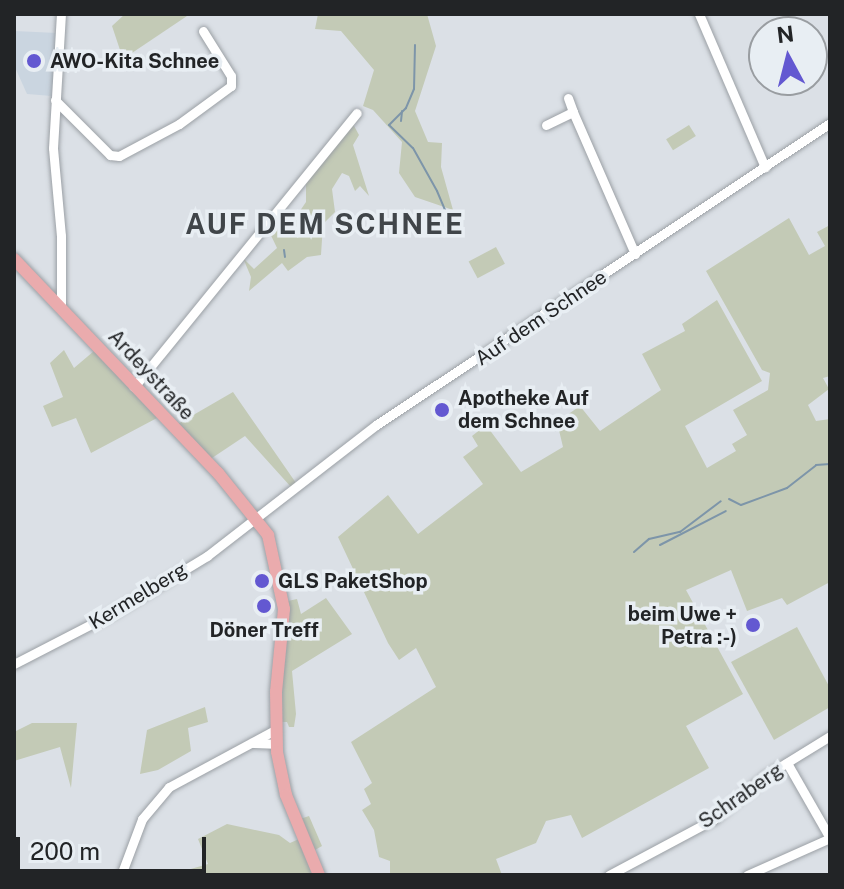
<!DOCTYPE html>
<meta charset="utf-8">
<style>
body{margin:0}
#map{position:relative;width:844px;height:889px;overflow:hidden;background:#dbe0e6;font-family:"Public Sans",sans-serif}
div>[style]{position:absolute}
.built>*{inset:0;background:#cad5e0}
.green>*{inset:0;background:#c3cab6;transform-origin:0 0}
.stream>*{height:2px;margin:-1px;padding:0 1px;transform-origin:1px;border-radius:1px;background:#7d95a9}
.roads{filter:drop-shadow(0 0 2px #9ba0a5) drop-shadow(0 0 2px #9ba0a5)}
.minor>*{height:9px;margin:-4.5px;padding:0 4.5px;transform-origin:4.5px;border-radius:4.5px;background:#fff}
.major>*{height:12px;margin:-6px;padding:0 6px;transform-origin:6px;border-radius:6px;background:#eaabad}
.dots>*{width:22px;height:22px;translate:-50% -50%;box-sizing:border-box;border:4px solid #e8eef3;border-radius:50%}
span{translate:-50% -50%;white-space:nowrap;text-align:center;line-height:1.15;-webkit-text-stroke:7px #e8eef3;paint-order:stroke}
.poi-label{font-size:20px;color:#222426;font-weight:700}
.left{translate:0 -50%;text-align:left}
.right{translate:-100% -50%;text-align:right}
.street-label{font-size:20px;color:#222426}
.district-label{font-size:28px;color:#404549;font-weight:700;letter-spacing:2px}
.frame{position:absolute;inset:0;border:16px solid #222426;pointer-events:none}
.north{position:absolute;left:748px;top:16px;width:80px;height:80px;box-sizing:border-box;background:#e8eef3;border:2px solid #999da1;border-radius:50%;rotate:353deg;font-size:22px;font-weight:700;line-height:32px;text-align:center;color:#222426}
.north::after{content:'';display:block;margin:auto;width:28px;height:36px;background:#6358d1;clip-path:polygon(50% 0,100% 100%,50% 72%,0 100%)}
.scale{position:absolute;left:16px;top:837px;width:190px;height:36px;box-sizing:border-box;border:4px solid #222426;border-top:0;padding-left:10px;font-size:24px;line-height:28px;white-space:nowrap;color:#222426;-webkit-text-stroke:6px #e8eef3;paint-order:stroke}
</style>
<div id="map">
<div class="built">
<div style="clip-path:polygon(14px 31px,57px 33px,52px 96px,27px 94px,14px 65px)"></div>
</div>
<div class="green">
<div style="clip-path:polygon(125px 14px,190px 14px,123px 59px,112px 26px)"></div>
<div style="clip-path:polygon(318px 14px,427px 14px,436px 46px,415px 111px,428px 142px,442px 143px,441px 167px,453px 210px,415px 197px,399px 173px,402px 142px,373px 110px,363px 106px,374px 70px,341px 31px,315px 29px)"></div>
<div style="clip-path:polygon(353px 124px,359px 135px,353px 145px,369px 196px,360px 186px,355px 191px,349px 176px,342px 173px,332px 189px,335px 212px,323px 224px,321px 255px,307px 257px,288px 271px,282px 263px,249px 291px,251px 277px,243px 258px,254px 269px,277px 248px,266px 225px,272px 220px,283px 236px,306px 202px,306px 179px)"></div>
<div style="left:689px;top:125px;width:13px;height:27px;rotate:58deg"></div>
<div style="clip-path:polygon(789px 218px,809px 255px,825px 246px,817px 232px,830px 225px,830px 376px,823px 378px,829px 389px,808px 405px,816px 421px,830px 419px,830px 582px,787px 605px,782px 598px,747px 611px,731px 570px,686px 590px,743px 694px,686px 726px,709px 768px,582px 838px,571px 815px,546px 821px,536px 843px,496px 859px,502px 875px,390px 875px,390px 861px,379px 857px,374px 830px,362px 810px,371px 804px,364px 789px,372px 783px,351px 742px,436px 687px,416px 648px,399px 660px,388px 643px,338px 537px,388px 495px,418px 534px,483px 484px,463px 457px,478px 446px,472px 436px,486px 425px,521px 472px,563px 447px,557px 422px,580px 406px,600px 431px,661px 390px,642px 354px,685px 331px,682px 324px,717px 300px,762px 381px,685px 426px,707px 468px,736px 451px,732px 444px,747px 435px,733px 410px,768px 390px,770px 373px,762px 370px,706px 271px)"></div>
<div style="left:496px;top:247px;width:19px;height:31px;rotate:62deg"></div>
<div style="clip-path:polygon(64px 350px,74px 368px,94px 351px,157px 418px,91px 453px,76px 418px,52px 427px,43px 406px,63px 397px,50px 363px)"></div>
<div style="clip-path:polygon(233px 392px,296px 483px,291px 487px,245px 436px,209px 460px,176px 425px)"></div>
<div style="clip-path:polygon(326px 598px,352px 634px,292px 671px,296px 714px,294px 727px,289px 727px,287px 722px,279px 722px,288px 601px,297px 599px,301px 614px)"></div>
<div style="clip-path:polygon(797px 627px,830px 688px,830px 707px,774px 740px,731px 662px)"></div>
<div style="clip-path:polygon(205px 707px,208px 722px,188px 728px,191px 751px,158px 770px,140px 774px,147px 730px)"></div>
<div style="clip-path:polygon(32px 723px,77px 723px,71px 788px,60px 747px,14px 761px,14px 732px)"></div>
<div style="clip-path:polygon(309px 816px,322px 846px,315px 850px,300px 819px)"></div>
<div style="clip-path:polygon(227px 824px,279px 835px,290px 843px,299px 839px,315px 875px,170px 875px,208px 864px,198px 839px)"></div>
</div>
<div class="stream">
<div style="left:415px;top:45px;width:44px;rotate:91.3deg"></div>
<div style="left:414px;top:89px;width:21px;rotate:113deg"></div>
<div style="left:406px;top:108px;width:24px;rotate:135deg"></div>
<div style="left:389px;top:125px;width:33px;rotate:44deg"></div>
<div style="left:413px;top:148px;width:49px;rotate:60.8deg"></div>
<div style="left:437px;top:191px;width:21px;rotate:67deg"></div>
<div style="left:445px;top:210px;width:13px;rotate:148deg"></div>
<div style="left:401px;top:121px;width:10px;rotate:-84deg"></div>
<div style="left:284px;top:250px;width:7px;rotate:82deg"></div>
<div style="left:729px;top:499px;width:13px;rotate:27deg"></div>
<div style="left:741px;top:505px;width:49px;rotate:-20.3deg"></div>
<div style="left:787px;top:488px;width:37px;rotate:-38deg"></div>
<div style="left:816px;top:465px;width:14px;rotate:-4deg"></div>
<div style="left:660px;top:545px;width:74px;rotate:-27.3deg"></div>
<div style="left:634px;top:552px;width:20px;rotate:-41deg"></div>
<div style="left:649px;top:539px;width:32px;rotate:-13deg"></div>
<div style="left:680px;top:532px;width:51px;rotate:-37.1deg"></div>
</div>
<div class="roads">
<div class="minor">
<div style="left:699px;top:14px;width:167px;rotate:66.7deg"></div>
<div style="left:568px;top:98px;width:15px;rotate:70deg"></div>
<div style="left:55px;top:100px;width:78px;rotate:45deg"></div>
<div style="left:110px;top:155px;width:9px;rotate:6deg"></div>
<div style="left:119px;top:156px;width:68px;rotate:-28.1deg"></div>
<div style="left:179px;top:124px;width:64px;rotate:-36.2deg"></div>
<div style="left:231px;top:86px;width:10px;rotate:-90deg"></div>
<div style="left:231px;top:76px;width:53px;rotate:-121.9deg"></div>
<div style="left:546px;top:125px;width:30px;rotate:-26deg"></div>
<div style="left:573px;top:112px;width:155px;rotate:66.4deg"></div>
<div style="left:61px;top:309px;width:73px;rotate:-90deg"></div>
<div style="left:61px;top:236px;width:88px;rotate:-95.2deg"></div>
<div style="left:53px;top:148px;width:134px;rotate:-86.6deg"></div>
<div style="left:134px;top:387px;width:353px;rotate:-50.9deg"></div>
<div style="left:14px;top:664px;width:111px;rotate:-27.3deg"></div>
<div style="left:113px;top:613px;width:110px;rotate:-31.2deg"></div>
<div style="left:207px;top:556px;width:214px;rotate:-37.8deg"></div>
<div style="left:376px;top:425px;width:545px;rotate:-33.63deg"></div>
<div style="left:252px;top:743px;width:24px;rotate:2deg"></div>
<div style="left:787px;top:763px;width:86px;rotate:60.2deg"></div>
<div style="left:121px;top:875px;width:60px;rotate:-69.4deg"></div>
<div style="left:142px;top:819px;width:42px;rotate:-49.8deg"></div>
<div style="left:169px;top:787px;width:120px;rotate:-28.3deg"></div>
<div style="left:609px;top:875px;width:119px;rotate:-28.1deg"></div>
<div style="left:714px;top:819px;width:67px;rotate:-40.1deg"></div>
<div style="left:765px;top:776px;width:76px;rotate:-31.6deg"></div>
<div style="left:747px;top:875px;width:91px;rotate:-24deg"></div>
</div>
<div class="major">
<div style="left:14px;top:259px;width:296px;rotate:46.4deg"></div>
<div style="left:218px;top:473px;width:80px;rotate:51.1deg"></div>
<div style="left:268px;top:535px;width:76px;rotate:77.8deg"></div>
<div style="left:284px;top:609px;width:83px;rotate:95.5deg"></div>
<div style="left:276px;top:692px;width:60px;rotate:89deg"></div>
<div style="left:277px;top:752px;width:44px;rotate:78.2deg"></div>
<div style="left:286px;top:795px;width:87px;rotate:67.6deg"></div>
</div>
</div>
<div class="dots">
<div style="left:34px;top:61px;background:#6358d1"></div>
<div style="left:442px;top:410px;background:#6358d1"></div>
<div style="left:262px;top:581px;background:#6358d1"></div>
<div style="left:264px;top:606px;background:#6358d1"></div>
<div style="left:753px;top:625px;background:#6358d1"></div>
</div>
<div class="poi-label">
<span class="left" style="left:50px;top:61px">AWO-Kita Schnee</span>
<span class="left" style="left:458px;top:410px">Apotheke Auf<br>dem Schnee</span>
<span class="left" style="left:278px;top:581px">GLS PaketShop</span>
<span class="right" style="left:737px;top:626px">beim Uwe +<br>Petra :-)</span>
<span style="left:264px;top:630px">Döner Treff</span>
</div>
<div class="street-label">
<span style="left:541px;top:318px;rotate:-34deg">Auf dem Schnee</span>
<span style="left:151px;top:375px;rotate:47deg">Ardeystraße</span>
<span style="left:138px;top:596px;rotate:-31deg">Kermelberg</span>
<span style="left:741px;top:796px;rotate:-35deg">Schraberg</span>
</div>
<div class="district-label">
<span style="left:325px;top:224px">AUF DEM SCHNEE</span>
</div>
<div class="frame"></div>
<div class="north">N</div>
<div class="scale">200 m</div>
</div>
